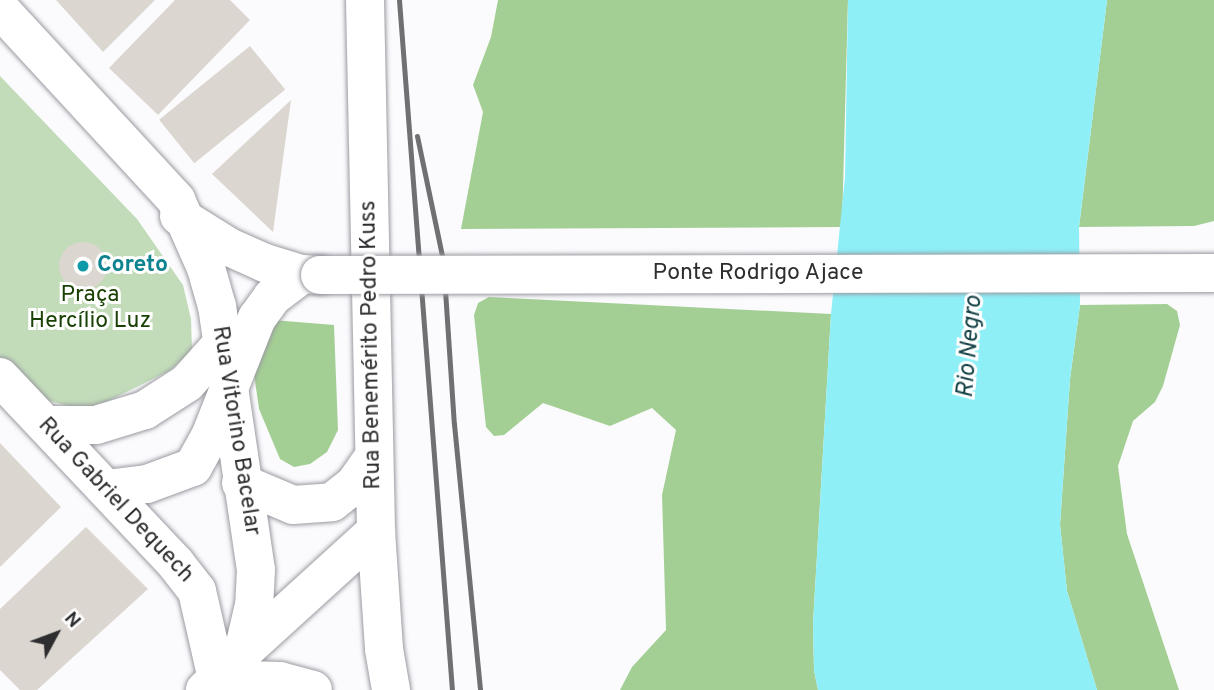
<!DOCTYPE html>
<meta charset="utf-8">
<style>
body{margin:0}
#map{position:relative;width:1214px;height:690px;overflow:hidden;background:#fbfbfe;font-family:Overpass,sans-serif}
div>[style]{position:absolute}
.green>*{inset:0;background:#c2dcb9}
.forest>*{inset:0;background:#a4cf94}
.water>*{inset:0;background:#8eeff7}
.building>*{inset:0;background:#dcd6d0;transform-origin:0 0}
.round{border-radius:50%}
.roads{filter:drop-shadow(0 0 2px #9a9aa1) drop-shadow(0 0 2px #9a9aa1)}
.street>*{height:38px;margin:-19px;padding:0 19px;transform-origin:19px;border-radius:19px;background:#fff}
.secondary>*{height:38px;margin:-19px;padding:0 19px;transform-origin:19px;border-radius:19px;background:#fff}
.rail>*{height:5px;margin:-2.5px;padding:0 2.5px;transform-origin:2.5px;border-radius:2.5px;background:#707073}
.bridges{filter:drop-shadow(0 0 2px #9a9aa1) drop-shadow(0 0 2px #9a9aa1)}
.secondary-bridge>*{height:38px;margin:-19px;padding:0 19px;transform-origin:19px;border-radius:19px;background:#fff}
.dots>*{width:19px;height:19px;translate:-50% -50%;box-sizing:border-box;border:4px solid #fff;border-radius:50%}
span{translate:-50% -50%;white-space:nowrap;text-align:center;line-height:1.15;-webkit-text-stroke:6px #fff;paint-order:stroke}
.culture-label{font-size:23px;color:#0d838f;font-weight:700}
.left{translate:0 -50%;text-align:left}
.street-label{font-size:23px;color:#2e2e31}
.park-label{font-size:23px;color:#1a4104}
.water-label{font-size:24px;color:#134145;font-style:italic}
.north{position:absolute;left:21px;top:599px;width:70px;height:70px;-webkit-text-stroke:5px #fff;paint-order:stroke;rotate:49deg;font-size:19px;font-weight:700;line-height:28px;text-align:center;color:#2e2e31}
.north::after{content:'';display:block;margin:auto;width:24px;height:32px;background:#2e2e31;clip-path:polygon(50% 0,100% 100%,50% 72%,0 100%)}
</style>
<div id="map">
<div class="green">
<div style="clip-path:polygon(0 76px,137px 219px,183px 285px,191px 319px,192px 351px,169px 371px,94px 408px,72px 407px,39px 398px,0 361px)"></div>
</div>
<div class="forest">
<div style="clip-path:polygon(498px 0,848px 0,842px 227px,461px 229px,483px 112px,473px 85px,491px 37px)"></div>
<div style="clip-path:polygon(1107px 0,1214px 0,1214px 221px,1194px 226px,1079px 227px)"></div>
<div style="clip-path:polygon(489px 297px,831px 314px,813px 624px,814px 670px,818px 690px,620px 690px,632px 667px,666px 630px,662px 495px,676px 430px,652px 408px,610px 426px,543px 403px,504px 435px,494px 436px,486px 427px,474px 315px,478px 303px)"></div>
<div style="clip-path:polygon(1167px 304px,1177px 311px,1180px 325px,1163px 386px,1155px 402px,1133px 421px,1118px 466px,1127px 534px,1179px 690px,1097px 690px,1067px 591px,1060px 525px,1070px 379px,1080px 305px)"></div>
<div style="clip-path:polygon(273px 320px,334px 325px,338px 430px,327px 452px,310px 464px,294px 467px,280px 459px,259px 409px,254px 374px)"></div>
</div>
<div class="water">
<div style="clip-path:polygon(848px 0,1107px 0,1079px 227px,1080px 305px,1070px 379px,1060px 525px,1067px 591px,1097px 690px,818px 690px,814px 670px,813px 624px,831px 314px,845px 177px)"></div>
</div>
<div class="building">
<div style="clip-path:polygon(56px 0,155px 0,103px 52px)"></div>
<div style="clip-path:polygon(175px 0,230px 0,250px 20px,158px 115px,109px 68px)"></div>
<div style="left:250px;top:46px;width:56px;height:117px;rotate:51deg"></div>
<div style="clip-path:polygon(291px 100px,273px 232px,212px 174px)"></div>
<div class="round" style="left:59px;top:242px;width:48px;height:48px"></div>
<div style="clip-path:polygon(0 443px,61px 507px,0 567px)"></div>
<div style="clip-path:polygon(86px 527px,148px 589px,37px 690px,20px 690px,0 670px,0 609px)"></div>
</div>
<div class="roads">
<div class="street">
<div style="left:365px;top:0;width:531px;rotate:88.81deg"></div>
<div style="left:376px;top:531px;width:118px;rotate:86.1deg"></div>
<div style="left:384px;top:649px;width:42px;rotate:80.3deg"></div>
<div style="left:243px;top:652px;width:180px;rotate:-42.3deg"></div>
</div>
<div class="secondary">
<div style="left:0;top:9px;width:260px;rotate:47.3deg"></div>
<div style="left:176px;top:200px;width:74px;rotate:66.2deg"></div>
<div style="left:206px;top:268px;width:40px;rotate:74deg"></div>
<div style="left:217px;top:306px;width:267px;rotate:81.6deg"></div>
<div style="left:256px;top:570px;width:35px;rotate:93deg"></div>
<div style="left:254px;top:605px;width:48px;rotate:103.2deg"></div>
<div style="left:243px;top:652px;width:54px;rotate:135deg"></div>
<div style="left:179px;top:216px;width:59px;rotate:31.8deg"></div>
<div style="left:229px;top:247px;width:39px;rotate:24deg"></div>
<div style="left:265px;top:263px;width:39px;rotate:17deg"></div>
<div style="left:302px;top:274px;width:18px;rotate:3deg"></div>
<div style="left:0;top:377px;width:257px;rotate:46.7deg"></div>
<div style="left:176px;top:564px;width:34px;rotate:52deg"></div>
<div style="left:197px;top:591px;width:90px;rotate:77.2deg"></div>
<div style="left:46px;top:425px;width:50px"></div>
<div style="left:96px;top:425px;width:51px;rotate:-17deg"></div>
<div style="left:145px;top:410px;width:50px;rotate:-32.7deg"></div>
<div style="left:187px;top:383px;width:51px;rotate:-48.2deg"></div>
<div style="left:241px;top:483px;width:56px;rotate:22.9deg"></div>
<div style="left:293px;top:505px;width:39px;rotate:-4deg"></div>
<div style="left:332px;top:502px;width:28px;rotate:-38deg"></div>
<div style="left:354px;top:485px;width:35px;rotate:-55deg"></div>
<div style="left:106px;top:489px;width:41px;rotate:-7deg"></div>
<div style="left:147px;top:484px;width:49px;rotate:-20.3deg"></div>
<div style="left:193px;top:467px;width:38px;rotate:-61deg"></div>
<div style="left:211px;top:434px;width:125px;rotate:-68.4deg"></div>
<div style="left:257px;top:318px;width:26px;rotate:-54deg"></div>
<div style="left:272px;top:297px;width:38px;rotate:-37deg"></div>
<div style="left:217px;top:679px;width:63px;rotate:1.8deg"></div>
<div style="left:280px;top:681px;width:34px;rotate:15deg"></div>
</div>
</div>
<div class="rail">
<div style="left:399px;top:0;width:692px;rotate:85.61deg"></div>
<div style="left:417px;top:136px;width:127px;rotate:78.2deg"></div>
<div style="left:443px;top:260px;width:164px;rotate:86.2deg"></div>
<div style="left:454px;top:424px;width:267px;rotate:84.4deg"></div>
</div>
<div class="bridges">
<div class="secondary-bridge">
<div style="left:320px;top:275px;width:894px;rotate:-0.13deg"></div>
</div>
</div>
<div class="dots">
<div style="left:83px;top:266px;background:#0f9aa8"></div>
</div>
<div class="culture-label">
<span class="left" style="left:97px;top:266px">Coreto</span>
</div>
<div class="street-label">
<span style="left:758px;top:274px">Ponte Rodrigo Ajace</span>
<span style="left:372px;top:345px;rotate:-91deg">Rua Benemérito Pedro Kuss</span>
<span style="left:235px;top:431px;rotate:81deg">Rua Vitorino Bacelar</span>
<span style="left:115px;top:501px;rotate:47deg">Rua Gabriel Dequech</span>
</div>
<div class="park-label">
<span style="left:90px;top:309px">Praça<br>Hercílio Luz</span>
</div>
<div class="water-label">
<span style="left:971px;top:347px;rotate:-85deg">Rio Negro</span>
</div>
<div class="north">N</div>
</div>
